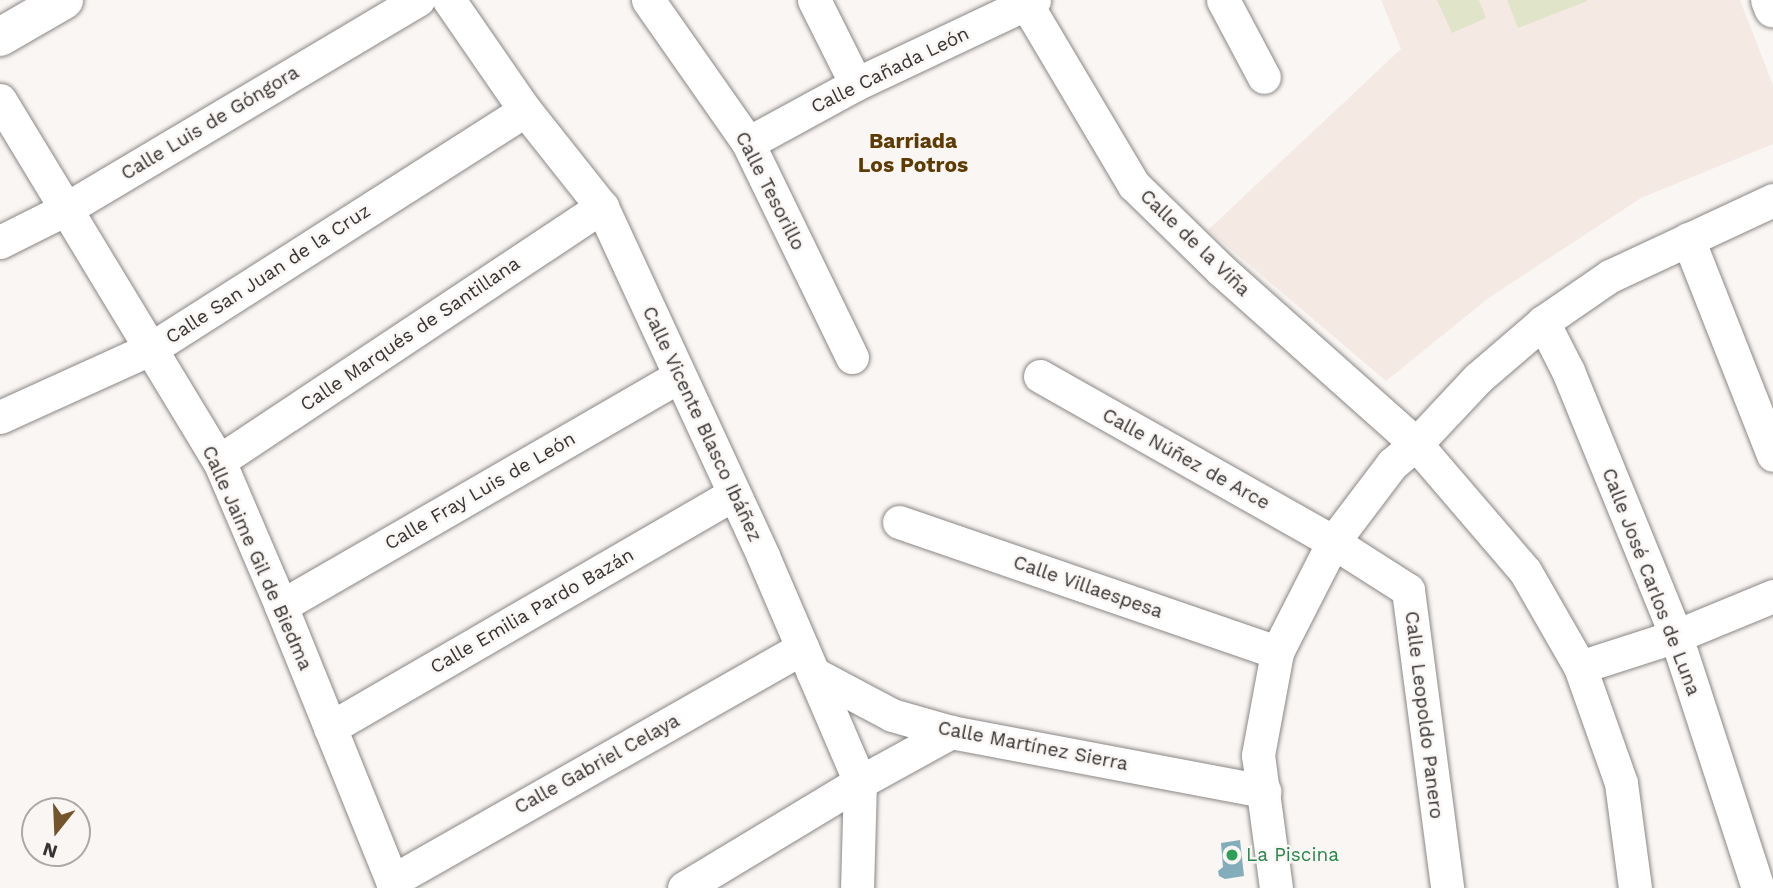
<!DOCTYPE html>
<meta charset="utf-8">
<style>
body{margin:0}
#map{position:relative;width:1773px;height:888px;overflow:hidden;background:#faf6f4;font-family:"Work Sans",sans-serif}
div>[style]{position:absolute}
.built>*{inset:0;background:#f5e9e3}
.green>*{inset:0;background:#e0e4c8}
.water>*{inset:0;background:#83adba}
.roads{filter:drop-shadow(0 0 2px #8a8785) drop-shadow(0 0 2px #8a8785)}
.street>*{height:33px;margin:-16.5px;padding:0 16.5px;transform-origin:16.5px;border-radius:16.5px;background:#fff}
.secondary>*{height:38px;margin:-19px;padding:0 19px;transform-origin:19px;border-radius:19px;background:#fff}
.dots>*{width:19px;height:19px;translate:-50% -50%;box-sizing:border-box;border:4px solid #faf6f4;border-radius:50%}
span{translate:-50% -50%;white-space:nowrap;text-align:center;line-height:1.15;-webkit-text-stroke:5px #faf6f4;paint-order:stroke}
.street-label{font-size:19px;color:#353333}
.leisure-label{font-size:19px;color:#27864d}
.left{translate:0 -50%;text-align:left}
.neighbourhood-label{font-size:21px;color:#5d3b03;font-weight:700}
.north{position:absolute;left:21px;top:797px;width:70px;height:70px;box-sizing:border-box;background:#faf6f4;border:2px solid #aba8a7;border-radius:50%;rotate:198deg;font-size:19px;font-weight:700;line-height:28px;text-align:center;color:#353333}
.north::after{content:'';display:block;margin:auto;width:24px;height:32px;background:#74542a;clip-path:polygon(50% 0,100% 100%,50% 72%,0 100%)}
</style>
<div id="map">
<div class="built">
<div style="clip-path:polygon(1381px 0,1740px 0,1773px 85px,1773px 144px,1641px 198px,1490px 297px,1386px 381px,1208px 230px,1401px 49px)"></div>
</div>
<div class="green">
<div style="clip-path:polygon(1437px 0,1479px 0,1486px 18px,1452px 33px)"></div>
<div style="clip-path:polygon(1507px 0,1586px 0,1587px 1px,1518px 28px)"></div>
</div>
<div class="water">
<div style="clip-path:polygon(1240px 840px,1244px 876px,1225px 879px,1219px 876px,1218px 871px,1223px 867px,1221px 843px)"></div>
</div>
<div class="roads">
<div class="street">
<div style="left:449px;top:0;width:134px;rotate:55.4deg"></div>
<div style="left:525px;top:110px;width:124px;rotate:51.6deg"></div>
<div style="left:602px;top:207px;width:384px;rotate:65.2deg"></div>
<div style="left:763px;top:556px;width:246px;rotate:66.8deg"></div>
<div style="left:860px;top:782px;width:106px;rotate:91.6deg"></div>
<div style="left:648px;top:0;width:174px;rotate:55deg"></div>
<div style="left:748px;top:143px;width:238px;rotate:64.1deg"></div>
<div style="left:814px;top:0;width:94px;rotate:63.4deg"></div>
<div style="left:1024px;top:0;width:215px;rotate:59.3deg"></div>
<div style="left:1134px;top:185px;width:122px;rotate:44.3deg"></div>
<div style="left:1221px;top:270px;width:261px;rotate:41.7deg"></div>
<div style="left:1416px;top:444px;width:167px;rotate:49.4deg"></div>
<div style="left:1525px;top:571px;width:111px;rotate:60.2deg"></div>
<div style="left:1580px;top:667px;width:123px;rotate:70.5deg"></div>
<div style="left:1621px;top:783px;width:106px;rotate:82.4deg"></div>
<div style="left:1223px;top:0;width:87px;rotate:62deg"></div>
<div style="left:0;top:100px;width:422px;rotate:58.8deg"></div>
<div style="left:219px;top:461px;width:158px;rotate:66.8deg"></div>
<div style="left:281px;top:606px;width:304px;rotate:68deg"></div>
<div style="left:748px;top:143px;width:123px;rotate:-28.6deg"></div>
<div style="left:856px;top:84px;width:197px;rotate:-25.3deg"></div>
<div style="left:1688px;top:239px;width:232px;rotate:68.5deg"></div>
<div style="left:0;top:242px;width:72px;rotate:-26.6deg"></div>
<div style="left:64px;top:210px;width:412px;rotate:-30.7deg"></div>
<div style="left:1543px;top:322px;width:55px;rotate:63deg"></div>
<div style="left:1568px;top:371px;width:286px;rotate:67.8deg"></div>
<div style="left:1676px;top:636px;width:265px;rotate:72deg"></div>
<div style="left:1040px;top:376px;width:337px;rotate:29.5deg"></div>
<div style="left:1333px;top:542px;width:89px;rotate:32.6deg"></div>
<div style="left:1408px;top:590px;width:301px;rotate:82.5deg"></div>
<div style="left:0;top:417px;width:167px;rotate:-24.4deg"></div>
<div style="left:152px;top:348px;width:442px;rotate:-32.5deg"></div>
<div style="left:219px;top:461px;width:460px;rotate:-33.6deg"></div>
<div style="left:899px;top:522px;width:400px;rotate:19deg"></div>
<div style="left:281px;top:606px;width:460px;rotate:-30deg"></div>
<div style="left:1580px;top:667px;width:101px;rotate:-17.9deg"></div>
<div style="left:1676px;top:636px;width:105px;rotate:-22.4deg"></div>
<div style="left:813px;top:673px;width:89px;rotate:28deg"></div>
<div style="left:892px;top:715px;width:61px;rotate:16.1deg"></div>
<div style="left:951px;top:732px;width:319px;rotate:10.7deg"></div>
<div style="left:330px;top:728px;width:467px;rotate:-30.1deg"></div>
<div style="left:392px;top:881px;width:472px;rotate:-29.6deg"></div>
<div style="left:684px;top:888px;width:205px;rotate:-31.1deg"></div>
<div style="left:860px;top:782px;width:104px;rotate:-28.8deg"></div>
<div style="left:1276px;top:888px;width:134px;rotate:-97.7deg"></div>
<div style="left:1258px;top:755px;width:105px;rotate:-79.5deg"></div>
<div style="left:1277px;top:652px;width:123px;rotate:-63deg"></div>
<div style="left:1333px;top:542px;width:98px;rotate:-52.9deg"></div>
<div style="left:1392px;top:464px;width:31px;rotate:-40deg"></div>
<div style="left:1416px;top:444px;width:91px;rotate:-46.8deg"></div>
<div style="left:1478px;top:378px;width:86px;rotate:-40.7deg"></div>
<div style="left:1543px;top:322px;width:81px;rotate:-34.5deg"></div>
<div style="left:1610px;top:276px;width:180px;rotate:-25deg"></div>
</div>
<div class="secondary">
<div style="left:1770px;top:0;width:9px;rotate:69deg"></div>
<div style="left:0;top:37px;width:74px;rotate:-30deg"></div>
</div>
</div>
<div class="dots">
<div style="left:1232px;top:855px;background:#2e9e5b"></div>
</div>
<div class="street-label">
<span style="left:890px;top:70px;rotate:-26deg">Calle Cañada León</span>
<span style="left:210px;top:123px;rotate:-31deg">Calle Luis de Góngora</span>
<span style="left:770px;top:191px;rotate:63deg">Calle Tesorillo</span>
<span style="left:1195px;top:243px;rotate:44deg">Calle de la Viña</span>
<span style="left:268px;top:274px;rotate:-33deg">Calle San Juan de la Cruz</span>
<span style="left:410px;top:334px;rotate:-34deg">Calle Marqués de Santillana</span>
<span style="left:702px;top:424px;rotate:65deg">Calle Vicente Blasco Ibáñez</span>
<span style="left:1186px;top:459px;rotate:29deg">Calle Núñez de Arce</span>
<span style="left:480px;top:491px;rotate:-30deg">Calle Fray Luis de León</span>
<span style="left:257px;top:558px;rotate:66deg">Calle Jaime Gil de Biedma</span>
<span style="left:1651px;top:582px;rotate:69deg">Calle José Carlos de Luna</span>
<span style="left:1088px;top:587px;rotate:19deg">Calle Villaespesa</span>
<span style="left:532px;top:611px;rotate:-30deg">Calle Emilia Pardo Bazán</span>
<span style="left:1424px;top:715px;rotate:83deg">Calle Leopoldo Panero</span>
<span style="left:1033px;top:746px;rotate:11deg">Calle Martínez Sierra</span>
<span style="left:597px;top:764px;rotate:-29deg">Calle Gabriel Celaya</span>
</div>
<div class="leisure-label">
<span class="left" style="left:1246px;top:855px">La Piscina</span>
</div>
<div class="neighbourhood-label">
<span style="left:913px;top:153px">Barriada<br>Los Potros</span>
</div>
<div class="north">N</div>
</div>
